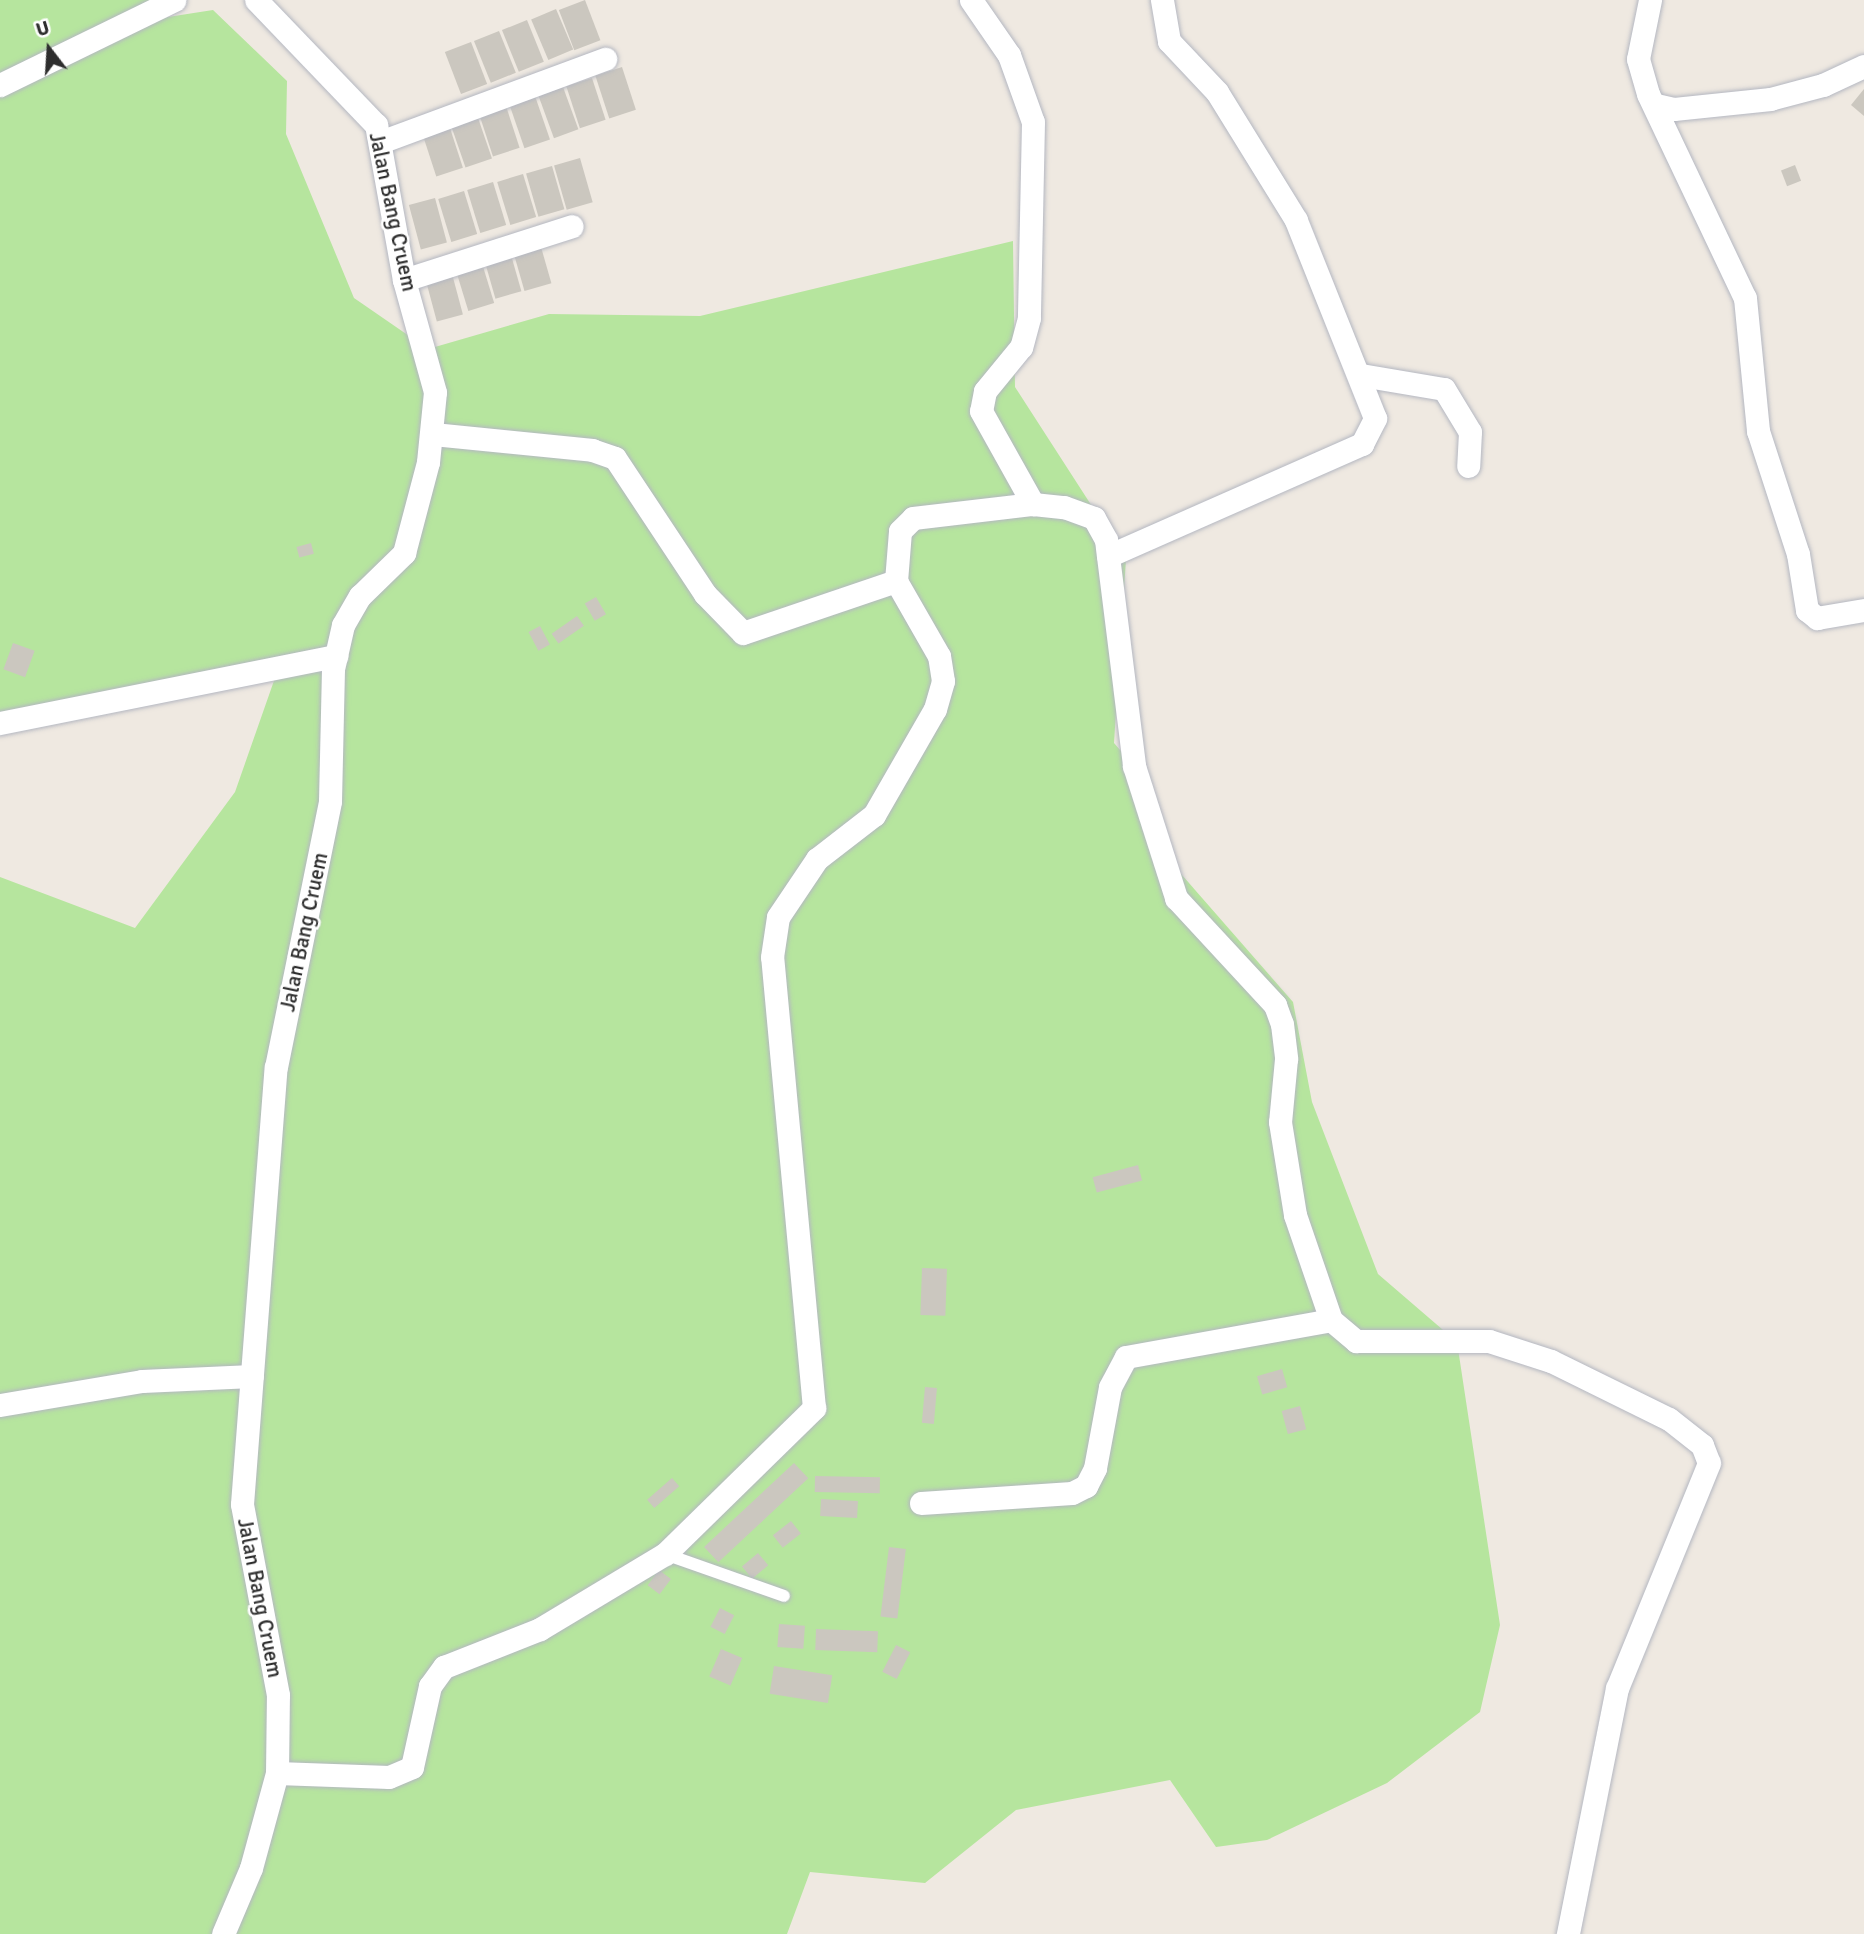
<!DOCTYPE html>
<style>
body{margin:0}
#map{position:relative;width:1864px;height:1934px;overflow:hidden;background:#efe9e1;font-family:Signika,sans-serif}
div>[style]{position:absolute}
.green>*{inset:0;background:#b6e59e}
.building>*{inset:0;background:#cbc7bf;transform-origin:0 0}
.roads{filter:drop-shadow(0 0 2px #b4b7c1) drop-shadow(0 0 2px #b4b7c1)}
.lane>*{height:12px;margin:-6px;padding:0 6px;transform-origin:6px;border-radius:6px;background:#fff}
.street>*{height:23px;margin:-11.5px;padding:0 11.5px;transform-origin:11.5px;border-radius:11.5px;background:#fff}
span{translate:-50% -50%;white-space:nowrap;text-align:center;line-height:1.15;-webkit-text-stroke:5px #fff;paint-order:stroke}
.street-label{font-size:21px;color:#2e2e2e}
.north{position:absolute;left:14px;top:14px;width:70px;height:70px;-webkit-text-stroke:5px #fff;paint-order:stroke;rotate:343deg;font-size:19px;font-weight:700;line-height:28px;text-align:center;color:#2e2e2e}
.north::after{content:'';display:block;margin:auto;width:24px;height:32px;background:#2e2e2e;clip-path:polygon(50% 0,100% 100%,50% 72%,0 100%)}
</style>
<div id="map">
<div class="green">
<div style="clip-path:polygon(0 0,151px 0,155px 19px,213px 10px,287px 81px,286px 134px,354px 298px,428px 349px,549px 314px,700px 316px,1013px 241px,1015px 387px,1126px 559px,1114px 743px,1134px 766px,1168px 859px,1293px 1002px,1312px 1102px,1378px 1274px,1457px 1342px,1500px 1625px,1480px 1712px,1387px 1783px,1267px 1840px,1216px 1847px,1170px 1780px,1016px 1810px,925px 1883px,810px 1872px,787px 1934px,0 1934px,0 877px,135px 928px,235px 792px,276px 675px,0 733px)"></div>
</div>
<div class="building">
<div style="left:585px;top:0;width:43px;height:28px;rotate:69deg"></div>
<div style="left:556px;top:9px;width:44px;height:27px;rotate:67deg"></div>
<div style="left:527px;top:20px;width:45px;height:27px;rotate:68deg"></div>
<div style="left:499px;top:31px;width:45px;height:27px;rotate:68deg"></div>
<div style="left:471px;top:42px;width:45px;height:28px;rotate:69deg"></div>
<div style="left:622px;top:67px;width:45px;height:28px;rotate:72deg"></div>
<div style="left:592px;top:78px;width:44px;height:27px;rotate:72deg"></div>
<div style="left:563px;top:87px;width:45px;height:26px;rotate:70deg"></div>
<div style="clip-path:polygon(1864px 89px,1864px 116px,1851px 105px)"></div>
<div style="left:535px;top:96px;width:46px;height:27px;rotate:71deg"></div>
<div style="left:506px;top:106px;width:44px;height:28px;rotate:72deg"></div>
<div style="left:477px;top:115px;width:46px;height:28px;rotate:71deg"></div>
<div style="left:449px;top:125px;width:45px;height:28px;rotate:72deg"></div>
<div style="left:580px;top:158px;width:46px;height:27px;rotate:74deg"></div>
<div style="left:1795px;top:165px;width:17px;height:15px;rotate:69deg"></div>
<div style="left:552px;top:166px;width:45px;height:27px;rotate:74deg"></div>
<div style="left:523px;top:174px;width:45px;height:27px;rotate:73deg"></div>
<div style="left:493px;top:182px;width:45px;height:27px;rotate:73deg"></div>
<div style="left:464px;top:191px;width:45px;height:27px;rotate:73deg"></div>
<div style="left:435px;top:198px;width:46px;height:27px;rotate:75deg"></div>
<div style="left:539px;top:240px;width:45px;height:28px;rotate:74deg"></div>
<div style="left:509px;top:248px;width:45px;height:27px;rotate:74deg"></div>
<div style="left:481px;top:260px;width:45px;height:27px;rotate:73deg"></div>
<div style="left:451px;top:270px;width:46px;height:27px;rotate:75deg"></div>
<div style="left:311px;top:543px;width:11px;height:15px;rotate:75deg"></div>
<div style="left:596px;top:597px;width:20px;height:13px;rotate:60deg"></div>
<div style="left:577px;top:616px;width:12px;height:31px;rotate:55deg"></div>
<div style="left:540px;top:626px;width:21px;height:13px;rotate:62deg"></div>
<div style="left:13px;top:643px;width:23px;height:28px;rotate:20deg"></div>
<div style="left:1138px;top:1165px;width:16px;height:47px;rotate:75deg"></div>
<div style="left:922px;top:1268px;width:25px;height:47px;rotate:2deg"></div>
<div style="left:1282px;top:1369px;width:19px;height:26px;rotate:74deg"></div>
<div style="left:925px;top:1387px;width:12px;height:36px;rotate:5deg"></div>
<div style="left:1300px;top:1406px;width:24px;height:19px;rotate:75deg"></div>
<div style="left:794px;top:1463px;width:21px;height:123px;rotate:47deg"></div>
<div style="left:815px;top:1476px;width:65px;height:16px;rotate:1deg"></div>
<div style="left:672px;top:1478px;width:11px;height:33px;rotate:49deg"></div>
<div style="left:821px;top:1499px;width:37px;height:17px;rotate:3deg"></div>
<div style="left:791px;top:1521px;width:16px;height:23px;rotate:52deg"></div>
<div style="left:889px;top:1547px;width:17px;height:70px;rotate:7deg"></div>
<div style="left:758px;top:1553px;width:16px;height:21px;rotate:50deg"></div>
<div style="left:659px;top:1570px;width:15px;height:19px;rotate:37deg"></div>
<div style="left:720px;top:1608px;width:16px;height:21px;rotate:27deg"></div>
<div style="left:779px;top:1624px;width:26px;height:23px;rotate:4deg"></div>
<div style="left:816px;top:1629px;width:62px;height:21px;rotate:2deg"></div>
<div style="left:896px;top:1645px;width:16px;height:30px;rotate:27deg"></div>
<div style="left:721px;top:1649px;width:23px;height:30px;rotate:23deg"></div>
<div style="left:774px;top:1666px;width:59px;height:28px;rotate:9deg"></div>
</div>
<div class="roads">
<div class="lane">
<div style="left:665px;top:1554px;width:126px;rotate:19.4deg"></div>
</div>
<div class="street">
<div style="left:971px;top:0;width:67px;rotate:55.4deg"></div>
<div style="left:1009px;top:55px;width:71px;rotate:70.3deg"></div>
<div style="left:1033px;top:122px;width:196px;rotate:91.2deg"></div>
<div style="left:1029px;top:318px;width:30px;rotate:105deg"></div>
<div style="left:1021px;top:347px;width:57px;rotate:129.3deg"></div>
<div style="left:985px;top:391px;width:20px;rotate:101deg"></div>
<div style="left:981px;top:411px;width:107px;rotate:60.8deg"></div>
<div style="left:1650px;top:0;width:60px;rotate:101.5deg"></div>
<div style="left:1638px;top:59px;width:36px;rotate:74deg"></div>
<div style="left:1648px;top:94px;width:226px;rotate:64.6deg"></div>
<div style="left:1745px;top:298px;width:134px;rotate:84.4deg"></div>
<div style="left:1758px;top:431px;width:129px;rotate:72deg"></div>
<div style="left:1798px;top:554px;width:57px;rotate:80.9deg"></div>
<div style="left:1807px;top:610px;width:13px;rotate:39deg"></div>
<div style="left:1817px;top:618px;width:48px;rotate:-9.7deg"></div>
<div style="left:0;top:85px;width:194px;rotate:-26deg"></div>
<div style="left:1656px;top:105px;width:18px;rotate:13deg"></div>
<div style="left:1674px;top:109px;width:97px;rotate:-5.9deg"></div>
<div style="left:1770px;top:99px;width:55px;rotate:-14.8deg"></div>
<div style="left:1823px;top:85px;width:45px;rotate:-24.9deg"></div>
<div style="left:383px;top:141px;width:237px;rotate:-20.3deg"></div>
<div style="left:404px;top:280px;width:176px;rotate:-17.8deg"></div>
<div style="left:1361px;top:375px;width:84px;rotate:9.6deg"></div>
<div style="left:1444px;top:389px;width:50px;rotate:58.8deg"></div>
<div style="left:1470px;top:432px;width:34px;rotate:93deg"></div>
<div style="left:433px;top:434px;width:160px;rotate:5.7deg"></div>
<div style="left:592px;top:450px;width:24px;rotate:19deg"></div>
<div style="left:615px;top:458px;width:163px;rotate:56.5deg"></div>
<div style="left:705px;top:594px;width:54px;rotate:45.7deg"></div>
<div style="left:743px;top:633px;width:162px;rotate:-18.8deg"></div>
<div style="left:1108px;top:556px;width:278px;rotate:-23.8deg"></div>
<div style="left:1362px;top:444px;width:29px;rotate:-63deg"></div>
<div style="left:1375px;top:418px;width:213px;rotate:-111.8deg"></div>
<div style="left:1296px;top:220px;width:150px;rotate:-121.7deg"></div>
<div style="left:1217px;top:92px;width:70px;rotate:-133.3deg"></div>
<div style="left:1169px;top:41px;width:42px;rotate:-99.7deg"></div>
<div style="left:0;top:723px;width:343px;rotate:-11.3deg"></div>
<div style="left:0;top:1405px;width:144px;rotate:-9.6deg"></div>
<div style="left:142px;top:1381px;width:110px;rotate:-2.6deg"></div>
<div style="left:921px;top:1503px;width:151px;rotate:-3.8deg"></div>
<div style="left:1072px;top:1493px;width:16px;rotate:-27deg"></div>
<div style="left:1086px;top:1486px;width:20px;rotate:-63deg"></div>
<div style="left:1095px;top:1468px;width:82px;rotate:-79.5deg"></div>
<div style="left:1110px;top:1387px;width:34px;rotate:-62deg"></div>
<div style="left:1126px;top:1357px;width:208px;rotate:-10.2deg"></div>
<div style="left:277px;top:1773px;width:112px;rotate:2deg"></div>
<div style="left:389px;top:1777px;width:25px;rotate:-23deg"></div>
<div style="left:412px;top:1767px;width:83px;rotate:-77.5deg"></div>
<div style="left:430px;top:1686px;width:24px;rotate:-54deg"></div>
<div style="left:444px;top:1667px;width:103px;rotate:-21.6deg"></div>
<div style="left:540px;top:1629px;width:146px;rotate:-31deg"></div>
<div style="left:665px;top:1554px;width:209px;rotate:-44.4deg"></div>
<div style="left:814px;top:1408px;width:453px;rotate:-95.3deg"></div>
<div style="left:772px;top:957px;width:40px;rotate:-81.5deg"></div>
<div style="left:778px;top:917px;width:70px;rotate:-56.1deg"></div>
<div style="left:817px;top:859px;width:72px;rotate:-37.7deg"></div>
<div style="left:874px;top:815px;width:122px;rotate:-60.1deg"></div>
<div style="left:935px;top:709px;width:29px;rotate:-74deg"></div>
<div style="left:943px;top:681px;width:25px;rotate:-99deg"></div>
<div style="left:939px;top:656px;width:86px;rotate:-119.8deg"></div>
<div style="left:896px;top:581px;width:50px;rotate:-85.4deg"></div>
<div style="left:900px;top:531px;width:18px;rotate:-45deg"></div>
<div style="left:913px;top:518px;width:121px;rotate:-6.7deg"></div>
<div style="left:1033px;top:504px;width:31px;rotate:6deg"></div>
<div style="left:1064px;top:507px;width:32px;rotate:20deg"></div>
<div style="left:1094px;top:518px;width:25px;rotate:61deg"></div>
<div style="left:1106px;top:540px;width:228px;rotate:82.9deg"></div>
<div style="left:1134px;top:766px;width:139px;rotate:72.3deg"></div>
<div style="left:1176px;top:898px;width:146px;rotate:47.2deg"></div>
<div style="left:1275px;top:1005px;width:20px;rotate:70deg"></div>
<div style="left:1282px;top:1024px;width:35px;rotate:83deg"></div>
<div style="left:1286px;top:1059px;width:63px;rotate:95.4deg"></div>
<div style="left:1280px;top:1122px;width:94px;rotate:80.8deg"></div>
<div style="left:1295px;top:1215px;width:111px;rotate:71.1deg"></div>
<div style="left:1331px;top:1320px;width:33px;rotate:40deg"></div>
<div style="left:1356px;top:1341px;width:133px"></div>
<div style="left:1489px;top:1341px;width:65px;rotate:17.9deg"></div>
<div style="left:1551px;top:1361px;width:131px;rotate:26.2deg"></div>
<div style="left:1669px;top:1419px;width:42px;rotate:38.2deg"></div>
<div style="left:1702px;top:1445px;width:19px;rotate:69deg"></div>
<div style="left:1709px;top:1463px;width:243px;rotate:112.2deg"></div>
<div style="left:1617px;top:1688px;width:251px;rotate:101.3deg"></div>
<div style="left:223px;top:1934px;width:72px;rotate:-67deg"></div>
<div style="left:251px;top:1868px;width:98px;rotate:-74.7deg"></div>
<div style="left:277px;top:1773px;width:78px;rotate:-89.3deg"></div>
<div style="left:278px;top:1695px;width:194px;rotate:-100.7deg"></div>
<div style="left:242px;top:1504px;width:438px;rotate:-85.6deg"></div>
<div style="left:276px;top:1067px;width:271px;rotate:-78.5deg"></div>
<div style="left:330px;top:801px;width:132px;rotate:-88.7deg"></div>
<div style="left:333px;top:669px;width:45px;rotate:-77.2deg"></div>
<div style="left:343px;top:625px;width:34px;rotate:-60deg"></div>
<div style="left:360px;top:596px;width:62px;rotate:-44.3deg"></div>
<div style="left:404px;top:553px;width:94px;rotate:-75.2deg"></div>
<div style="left:428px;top:462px;width:70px;rotate:-84.3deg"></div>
<div style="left:435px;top:392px;width:116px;rotate:-105.5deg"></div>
<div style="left:404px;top:280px;width:158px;rotate:-100.2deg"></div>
<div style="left:376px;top:125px;width:173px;rotate:-133.8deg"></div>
</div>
</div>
<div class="street-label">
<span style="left:393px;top:212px;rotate:78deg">Jalan Bang Cruem</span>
<span style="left:304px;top:932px;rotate:-78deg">Jalan Bang Cruem</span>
<span style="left:260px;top:1598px;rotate:79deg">Jalan Bang Cruem</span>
</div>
<div class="north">U</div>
</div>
